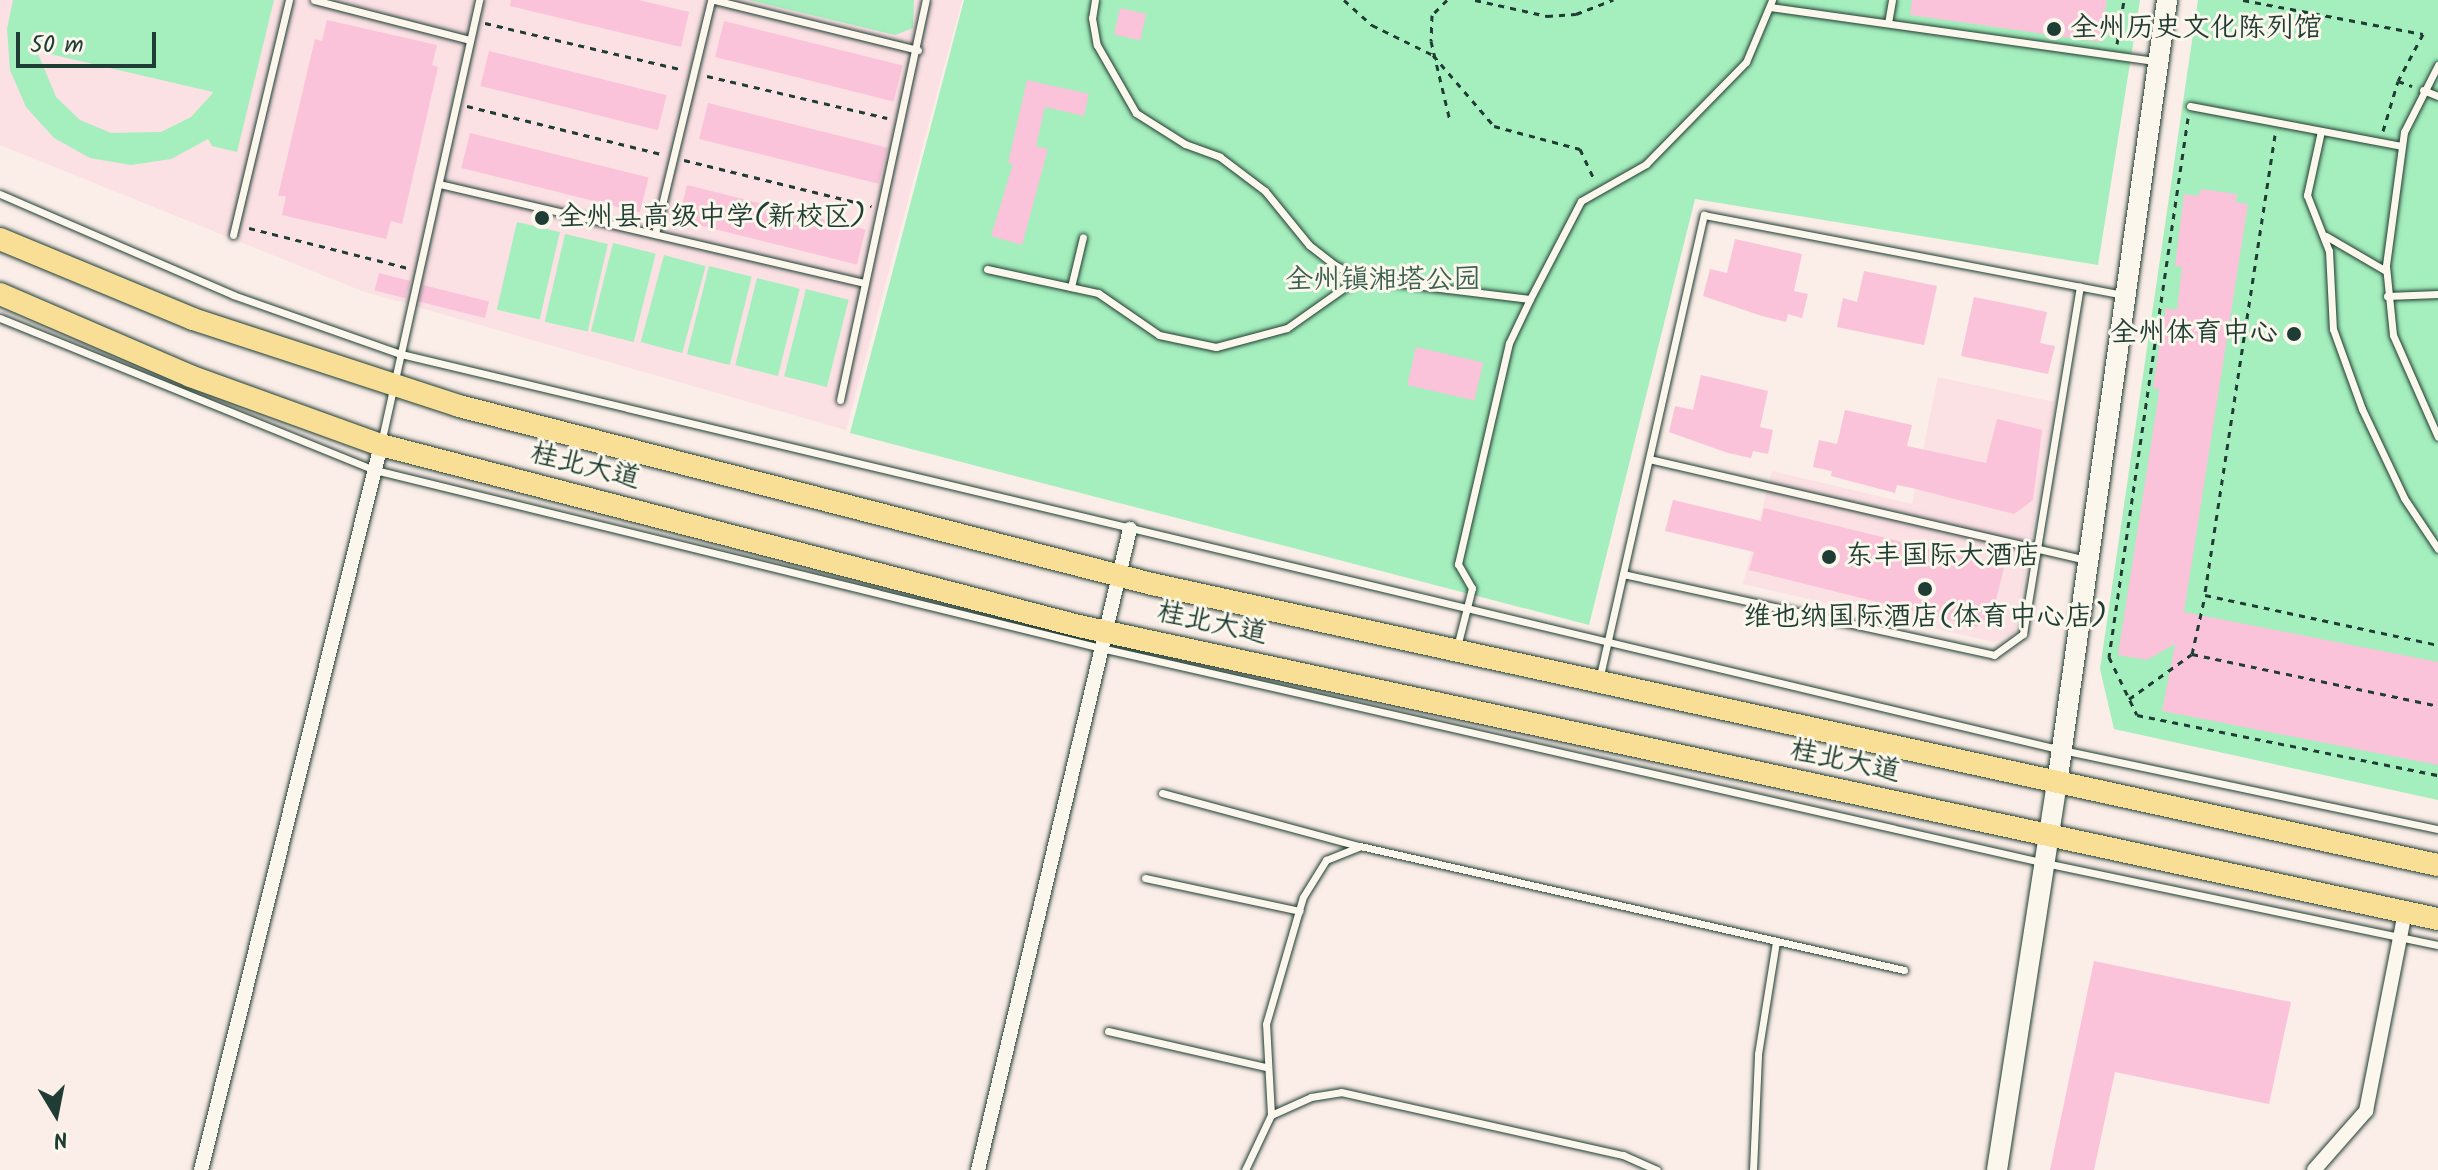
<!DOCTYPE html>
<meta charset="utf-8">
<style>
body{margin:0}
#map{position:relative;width:2438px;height:1170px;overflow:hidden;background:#fbede8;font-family:Kalam,"LXGW WenKai TC",sans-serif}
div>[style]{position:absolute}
.built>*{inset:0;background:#fbe0e4}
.green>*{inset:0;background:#a5eebd;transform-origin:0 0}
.building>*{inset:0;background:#fac3da;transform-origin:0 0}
.path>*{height:3px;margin-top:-1.5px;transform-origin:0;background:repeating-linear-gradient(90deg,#1f3d34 0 6px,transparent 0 12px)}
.roads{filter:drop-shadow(0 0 2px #1f3d34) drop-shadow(0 0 2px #1f3d34)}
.lane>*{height:7px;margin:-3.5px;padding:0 3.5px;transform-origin:3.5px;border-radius:3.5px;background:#fbf7ec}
.street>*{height:14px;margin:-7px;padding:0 7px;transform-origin:7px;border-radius:7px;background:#fbf7ec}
.secondary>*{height:20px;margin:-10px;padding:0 10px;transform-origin:10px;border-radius:10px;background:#fbf7ec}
.primary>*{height:22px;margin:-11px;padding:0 11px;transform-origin:11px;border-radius:11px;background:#f9df96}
.dots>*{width:22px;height:22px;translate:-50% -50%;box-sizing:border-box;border:4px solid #fbf7ec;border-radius:50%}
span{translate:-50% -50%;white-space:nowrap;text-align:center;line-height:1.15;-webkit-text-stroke:6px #fbf7ec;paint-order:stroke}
.poi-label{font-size:28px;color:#1f3d34}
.left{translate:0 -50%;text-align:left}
.right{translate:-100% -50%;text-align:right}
.park-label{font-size:28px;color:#3a604f}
.street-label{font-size:28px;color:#1f3d34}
.north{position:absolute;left:16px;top:1074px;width:80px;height:80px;-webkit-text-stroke:6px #fbf7ec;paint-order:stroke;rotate:170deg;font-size:22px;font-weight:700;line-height:32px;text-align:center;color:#1f3d34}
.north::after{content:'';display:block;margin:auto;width:28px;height:36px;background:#1f3d34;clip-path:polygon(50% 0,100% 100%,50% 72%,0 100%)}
.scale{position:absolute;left:16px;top:32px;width:140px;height:36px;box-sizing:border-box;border:4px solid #1f3d34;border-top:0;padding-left:10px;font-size:24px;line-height:28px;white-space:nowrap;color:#1f3d34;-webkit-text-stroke:6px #fbf7ec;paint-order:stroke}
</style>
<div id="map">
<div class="built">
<div style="clip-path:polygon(0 0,962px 0,846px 430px,362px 291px,0 145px)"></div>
<div style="clip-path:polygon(1938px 377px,2054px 402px,2015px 632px,1993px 642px,1743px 584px,1772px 471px,1912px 504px)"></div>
</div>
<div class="green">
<div style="clip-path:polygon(evenodd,13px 0,274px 0,237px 152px,212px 146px,208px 139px,171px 159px,131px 165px,90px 158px,54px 138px,26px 107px,10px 70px,7px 29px,13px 0,37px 51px,213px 92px,213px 93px,191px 117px,161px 132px,111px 133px,80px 120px,56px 97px,37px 51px)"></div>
<div style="clip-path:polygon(748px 0,914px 0,913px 28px,895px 35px)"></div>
<div style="clip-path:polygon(964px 0,2140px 0,2098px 265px,1695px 199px,1589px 625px,850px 433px)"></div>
<div style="clip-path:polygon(2198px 0,2438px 0,2438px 800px,2114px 729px,2100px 669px)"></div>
<div style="left:517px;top:222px;width:44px;height:90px;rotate:13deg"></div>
<div style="left:565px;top:234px;width:44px;height:90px;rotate:13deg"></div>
<div style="left:613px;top:243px;width:44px;height:91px;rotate:14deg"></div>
<div style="left:664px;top:255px;width:43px;height:90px;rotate:15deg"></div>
<div style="left:709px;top:266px;width:44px;height:91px;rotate:14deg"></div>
<div style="left:757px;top:278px;width:44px;height:90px;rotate:14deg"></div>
<div style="left:806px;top:289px;width:44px;height:90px;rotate:14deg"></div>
</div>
<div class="building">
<div style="clip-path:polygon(511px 0,639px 0,689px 12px,681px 47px,510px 6px)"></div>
<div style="clip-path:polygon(1912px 0,2107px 0,2100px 42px,1910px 15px)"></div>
<div style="left:1120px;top:8px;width:27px;height:27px;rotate:13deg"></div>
<div style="clip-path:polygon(327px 20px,437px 45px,432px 65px,438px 67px,402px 224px,391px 221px,386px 239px,282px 215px,286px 196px,278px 196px,315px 39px,322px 41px)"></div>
<div style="left:724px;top:21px;width:184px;height:37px;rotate:14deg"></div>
<div style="left:489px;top:51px;width:183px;height:36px;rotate:14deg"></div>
<div style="clip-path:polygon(1027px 80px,1089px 94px,1084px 116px,1045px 107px,1036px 146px,1048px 149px,1022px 245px,991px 236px,1013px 164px,1008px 163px)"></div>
<div style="left:708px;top:103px;width:185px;height:37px;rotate:14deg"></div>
<div style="left:470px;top:133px;width:184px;height:36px;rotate:14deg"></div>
<div style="left:687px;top:185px;width:184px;height:36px;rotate:14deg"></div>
<div style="clip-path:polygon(2201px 189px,2237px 194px,2236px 202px,2248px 204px,2184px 612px,2438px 662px,2438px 765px,2162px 711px,2175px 644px,2147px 660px,2118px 655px,2158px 399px,2159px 389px,2153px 388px,2160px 340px,2166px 308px,2177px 310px,2182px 267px,2175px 266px,2184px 194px,2198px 196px)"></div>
<div style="clip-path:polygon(1735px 239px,1802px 254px,1794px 291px,1808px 294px,1802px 318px,1788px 314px,1786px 322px,1762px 316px,1703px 296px,1710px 269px,1727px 273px)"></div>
<div style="clip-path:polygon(1864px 271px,1937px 286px,1924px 345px,1837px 327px,1843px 298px,1857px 302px)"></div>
<div style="left:379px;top:273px;width:32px;height:18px;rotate:14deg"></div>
<div style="left:423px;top:285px;width:68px;height:17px;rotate:14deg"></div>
<div style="clip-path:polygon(1974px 297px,2047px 312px,2040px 343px,2055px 346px,2048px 374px,1961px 356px)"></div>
<div style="left:1416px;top:347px;width:69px;height:39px;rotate:13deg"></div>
<div style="clip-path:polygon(1701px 375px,1768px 391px,1760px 427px,1773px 430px,1768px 454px,1753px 451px,1751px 458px,1728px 453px,1669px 432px,1675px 406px,1693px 410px)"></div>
<div style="clip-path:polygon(1845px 410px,1912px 425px,1907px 446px,1986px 463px,1997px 419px,2042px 430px,2033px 500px,2014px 514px,1912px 488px,1897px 485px,1895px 493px,1831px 476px,1832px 471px,1813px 467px,1819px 440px,1837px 444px)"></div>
<div style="clip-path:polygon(1673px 500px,1761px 521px,1764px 508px,2004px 567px,1993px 613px,1977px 627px,1749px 570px,1754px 552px,1665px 531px)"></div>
<div style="clip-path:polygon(2094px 961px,2291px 1002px,2269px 1104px,2115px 1072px,2094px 1170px,2050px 1170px)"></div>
</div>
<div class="path">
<div style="left:1344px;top:0;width:38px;rotate:42deg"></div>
<div style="left:1372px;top:25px;width:68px;rotate:26.2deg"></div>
<div style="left:1433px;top:55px;width:94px;rotate:49.3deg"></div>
<div style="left:1494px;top:126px;width:89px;rotate:15deg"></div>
<div style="left:1580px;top:149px;width:35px;rotate:65deg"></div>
<div style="left:1447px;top:0;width:21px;rotate:135deg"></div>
<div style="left:1432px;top:15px;width:26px;rotate:92deg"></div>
<div style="left:1431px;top:41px;width:82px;rotate:76.6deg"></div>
<div style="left:1475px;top:0;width:74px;rotate:12.5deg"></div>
<div style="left:1547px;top:16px;width:29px;rotate:-4deg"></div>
<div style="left:1576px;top:14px;width:40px;rotate:-21deg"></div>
<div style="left:2243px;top:0;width:183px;rotate:10.7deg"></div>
<div style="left:2423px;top:34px;width:53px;rotate:118deg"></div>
<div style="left:2398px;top:81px;width:15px;rotate:20deg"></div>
<div style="left:485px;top:23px;width:200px;rotate:13.3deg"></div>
<div style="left:2117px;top:44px;width:45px;rotate:-81deg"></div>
<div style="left:707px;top:76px;width:185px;rotate:13.1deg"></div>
<div style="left:467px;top:106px;width:200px;rotate:13.9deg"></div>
<div style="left:2188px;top:118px;width:545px;rotate:98.34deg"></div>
<div style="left:2109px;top:657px;width:64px;rotate:64.2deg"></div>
<div style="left:2137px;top:715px;width:307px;rotate:11.3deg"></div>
<div style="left:2383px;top:131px;width:52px;rotate:-73.3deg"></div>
<div style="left:2275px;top:135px;width:465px;rotate:98.7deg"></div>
<div style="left:2205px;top:595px;width:238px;rotate:12.1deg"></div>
<div style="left:684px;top:160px;width:193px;rotate:13.8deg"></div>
<div style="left:249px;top:228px;width:164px;rotate:14.1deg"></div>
<div style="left:2192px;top:654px;width:251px;rotate:11.9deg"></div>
<div style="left:2129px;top:699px;width:77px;rotate:-35.5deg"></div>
<div style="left:2192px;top:654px;width:59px;rotate:-77.4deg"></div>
</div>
<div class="roads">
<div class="lane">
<div style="left:314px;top:0;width:161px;rotate:14.4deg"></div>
<div style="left:714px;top:0;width:210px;rotate:13.8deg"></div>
<div style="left:1095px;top:0;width:18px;rotate:99deg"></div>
<div style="left:1092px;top:18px;width:27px;rotate:80deg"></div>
<div style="left:1097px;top:45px;width:78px;rotate:60.2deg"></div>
<div style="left:1136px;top:113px;width:58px;rotate:32.3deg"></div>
<div style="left:1185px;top:144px;width:37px;rotate:20deg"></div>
<div style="left:1220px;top:157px;width:56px;rotate:37.1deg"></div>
<div style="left:1265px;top:191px;width:70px;rotate:50.8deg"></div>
<div style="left:1309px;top:245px;width:33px;rotate:38deg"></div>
<div style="left:1335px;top:265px;width:26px;rotate:29deg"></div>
<div style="left:1358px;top:278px;width:173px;rotate:7deg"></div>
<div style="left:1530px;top:299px;width:49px;rotate:115.5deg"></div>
<div style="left:1509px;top:343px;width:227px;rotate:103deg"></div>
<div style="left:1458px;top:564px;width:28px;rotate:60deg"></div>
<div style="left:1472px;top:588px;width:61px;rotate:104.3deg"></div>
<div style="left:1770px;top:7px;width:390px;rotate:8deg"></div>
<div style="left:1888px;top:23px;width:23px;rotate:-80deg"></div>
<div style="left:2438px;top:65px;width:75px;rotate:116.9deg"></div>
<div style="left:2404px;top:132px;width:135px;rotate:97.7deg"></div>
<div style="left:2386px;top:266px;width:69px;rotate:84.2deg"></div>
<div style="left:2393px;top:335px;width:111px;rotate:66.2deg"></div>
<div style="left:2423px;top:90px;width:16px;rotate:22deg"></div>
<div style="left:2190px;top:106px;width:215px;rotate:10.7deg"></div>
<div style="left:2321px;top:131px;width:66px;rotate:102.3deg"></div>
<div style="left:2307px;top:195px;width:60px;rotate:68.6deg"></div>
<div style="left:2329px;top:251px;width:78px;rotate:87.1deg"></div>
<div style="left:2333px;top:329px;width:85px;rotate:70.1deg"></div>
<div style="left:2362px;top:409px;width:98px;rotate:64.7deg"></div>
<div style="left:2404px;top:498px;width:61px;rotate:56.3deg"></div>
<div style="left:439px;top:184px;width:437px;rotate:13.1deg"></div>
<div style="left:0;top:194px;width:254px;rotate:23.4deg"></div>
<div style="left:233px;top:295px;width:178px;rotate:19.4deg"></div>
<div style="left:401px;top:354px;width:1708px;rotate:13.41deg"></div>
<div style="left:2062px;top:750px;width:384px;rotate:11.9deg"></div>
<div style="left:655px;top:234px;width:241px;rotate:-76.5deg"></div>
<div style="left:233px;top:235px;width:242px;rotate:-76.6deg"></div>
<div style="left:2326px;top:236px;width:69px;rotate:30.3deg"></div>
<div style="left:987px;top:269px;width:114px;rotate:12.2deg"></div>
<div style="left:1098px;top:293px;width:74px;rotate:34.5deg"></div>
<div style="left:1159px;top:335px;width:58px;rotate:11.9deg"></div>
<div style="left:1216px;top:347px;width:73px;rotate:-15deg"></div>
<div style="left:1287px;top:328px;width:87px;rotate:-35.2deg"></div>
<div style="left:1071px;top:287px;width:51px;rotate:-76.5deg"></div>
<div style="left:2387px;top:296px;width:51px;rotate:-2.2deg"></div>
<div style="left:1530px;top:299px;width:110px;rotate:-62.5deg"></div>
<div style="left:1581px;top:201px;width:75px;rotate:-29.6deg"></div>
<div style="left:1646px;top:164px;width:143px;rotate:-45.6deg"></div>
<div style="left:1746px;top:62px;width:67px;rotate:-67.2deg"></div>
<div style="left:0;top:318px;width:405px;rotate:22.1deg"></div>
<div style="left:375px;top:470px;width:748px;rotate:13.78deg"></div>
<div style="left:1101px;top:648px;width:968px;rotate:12.83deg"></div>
<div style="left:2045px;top:863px;width:401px;rotate:11.8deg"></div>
<div style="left:840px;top:400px;width:409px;rotate:-77.9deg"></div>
<div style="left:381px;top:443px;width:454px;rotate:-77.5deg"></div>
<div style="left:1649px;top:459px;width:449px;rotate:13deg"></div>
<div style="left:1623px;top:574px;width:380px;rotate:12.3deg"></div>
<div style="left:1994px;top:655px;width:36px;rotate:-36deg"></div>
<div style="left:2023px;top:634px;width:352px;rotate:-80.7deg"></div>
<div style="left:1599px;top:680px;width:477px;rotate:-77.3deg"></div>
<div style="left:1704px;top:215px;width:427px;rotate:10.8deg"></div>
<div style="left:1162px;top:793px;width:203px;rotate:15.1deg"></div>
<div style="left:1145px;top:878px;width:158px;rotate:12deg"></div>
<div style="left:1108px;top:1031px;width:161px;rotate:12.9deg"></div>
<div style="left:1271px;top:1115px;width:91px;rotate:-93.1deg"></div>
<div style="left:1266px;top:1024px;width:132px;rotate:-73.8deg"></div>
<div style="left:1303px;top:897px;width:44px;rotate:-58.1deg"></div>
<div style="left:1326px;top:860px;width:37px;rotate:-22deg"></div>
<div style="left:1360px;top:846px;width:558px;rotate:12.84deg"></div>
<div style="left:1245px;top:1170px;width:61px;rotate:-64.7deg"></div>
<div style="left:1271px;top:1115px;width:44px;rotate:-24.2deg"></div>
<div style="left:1311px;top:1097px;width:30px;rotate:-9deg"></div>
<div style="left:1341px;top:1092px;width:289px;rotate:12.6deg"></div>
<div style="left:1623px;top:1155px;width:37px;rotate:24deg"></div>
<div style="left:1753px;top:1170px;width:116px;rotate:-87.5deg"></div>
<div style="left:1758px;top:1054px;width:113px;rotate:-80.9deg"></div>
</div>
<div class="street">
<div style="left:201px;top:1170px;width:747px;rotate:-76.06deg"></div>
<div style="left:978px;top:1170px;width:659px;rotate:-76.66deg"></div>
<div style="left:2314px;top:1170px;width:79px;rotate:-48.6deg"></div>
<div style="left:2366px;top:1111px;width:203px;rotate:-78.9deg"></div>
</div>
<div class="secondary">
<div style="left:1997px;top:1170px;width:391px;rotate:-81.2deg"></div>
<div style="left:2057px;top:784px;width:792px;rotate:-82.01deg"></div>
</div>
<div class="primary">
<div style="left:0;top:239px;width:209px;rotate:22.5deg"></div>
<div style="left:193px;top:319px;width:280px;rotate:18.1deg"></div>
<div style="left:459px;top:406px;width:715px;rotate:14.41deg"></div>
<div style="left:1152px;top:584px;width:1316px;rotate:12.33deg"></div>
<div style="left:0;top:294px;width:207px;rotate:23.3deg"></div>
<div style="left:190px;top:376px;width:203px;rotate:19.9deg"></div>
<div style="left:381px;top:445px;width:721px;rotate:14.54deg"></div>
<div style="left:1079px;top:626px;width:1390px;rotate:12.17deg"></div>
</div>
</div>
<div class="dots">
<div style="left:2054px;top:29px;background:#1f3d34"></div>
<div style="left:542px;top:218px;background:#1f3d34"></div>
<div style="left:2294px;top:334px;background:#1f3d34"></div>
<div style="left:1829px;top:557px;background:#1f3d34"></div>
<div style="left:1925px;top:589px;background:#1f3d34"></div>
</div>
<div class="poi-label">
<span class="left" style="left:2070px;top:29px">全州历史文化陈列馆</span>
<span class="left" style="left:558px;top:218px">全州县高级中学(新校区)</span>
<span class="right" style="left:2278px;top:334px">全州体育中心</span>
<span class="left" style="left:1845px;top:557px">东丰国际大酒店</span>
<span style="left:1925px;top:618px">维也纳国际酒店(体育中心店)</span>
</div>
<div class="park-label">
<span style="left:1383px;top:281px">全州镇湘塔公园</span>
</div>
<div class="street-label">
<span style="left:585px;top:467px;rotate:14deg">桂北大道</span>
<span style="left:1212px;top:624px;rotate:12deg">桂北大道</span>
<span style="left:1845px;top:762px;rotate:12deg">桂北大道</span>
</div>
<div class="north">N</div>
<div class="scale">50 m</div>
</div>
